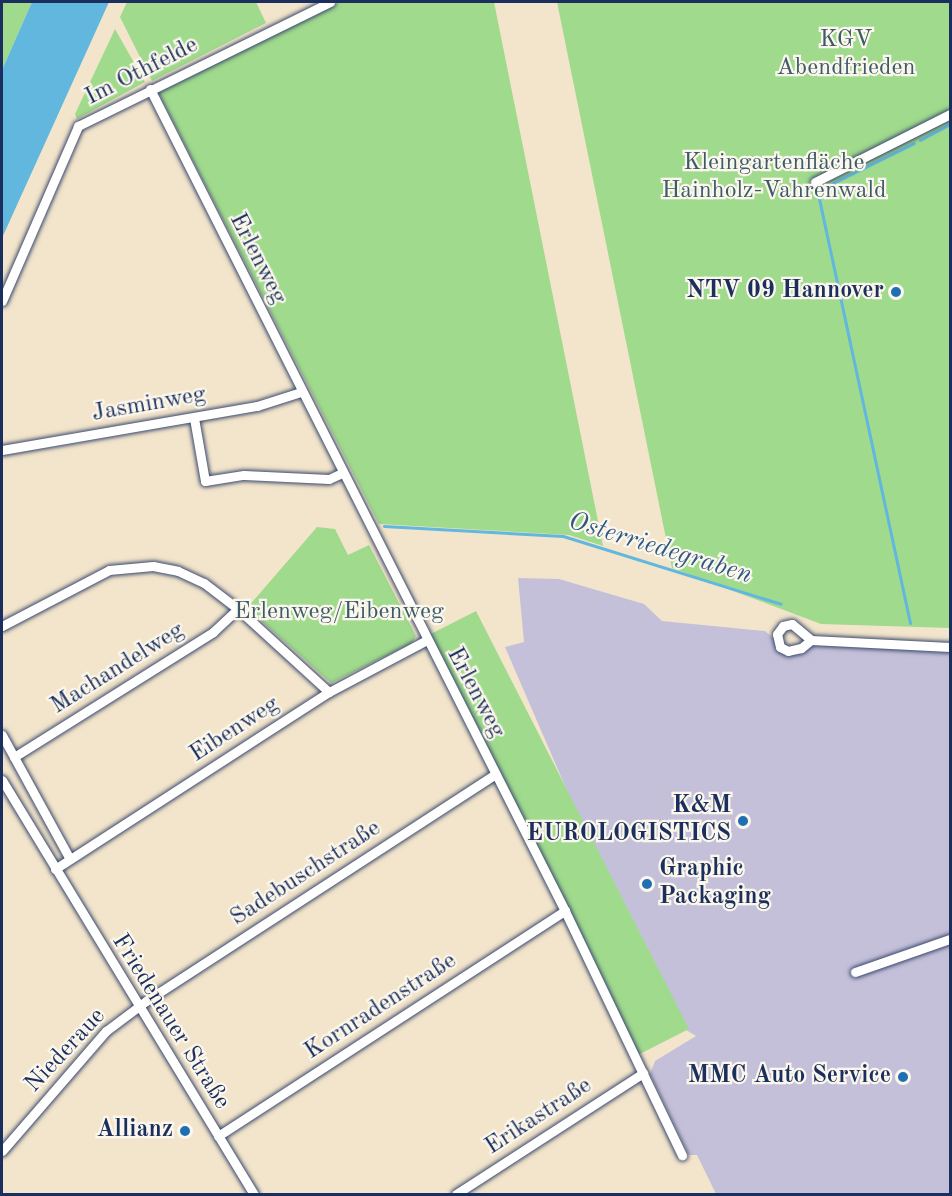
<!DOCTYPE html>
<meta charset="utf-8">
<style>
body{margin:0}
#map{position:relative;width:952px;height:1196px;overflow:hidden;background:#f3e5cb;font-family:"Old Standard TT",serif}
div>[style]{position:absolute}
.industrial>*{inset:0;background:#c5c0da}
.green>*{inset:0;background:#a0da8d;transform-origin:0 0}
.water>*{inset:0;background:#62b7de}
.stream>*{height:3px;margin:-1.5px;padding:0 1.5px;transform-origin:1.5px;border-radius:1.5px;background:#62b7de}
.roads{filter:drop-shadow(0 0 2px #3b4a6e) drop-shadow(0 0 2px #3b4a6e)}
.street>*{height:9px;margin:-4.5px;padding:0 4.5px;transform-origin:4.5px;border-radius:4.5px;background:#fff}
.dots>*{width:16px;height:16px;translate:-50% -50%;box-sizing:border-box;border:3px solid #fbf7ec;border-radius:50%}
span{translate:-50% -50%;white-space:nowrap;text-align:center;line-height:1.15;-webkit-text-stroke:4.5px #fbf7ec;paint-order:stroke}
.park-label{font-size:24px;color:#3c5a6a}
.street-label{font-size:24px;color:#1b2f5e}
.poi-label{font-size:24px;color:#1b2f5e;font-weight:700}
.right{translate:-100% -50%;text-align:right}
.left{translate:0 -50%;text-align:left}
.water-label{font-size:26px;color:#305884;font-style:italic}
.frame{position:absolute;inset:0;border:3px solid #1b2f5e;pointer-events:none}
</style>
<div id="map">
<div class="industrial">
<div style="clip-path:polygon(518px 578px,559px 579px,644px 604px,662px 621px,765px 631px,788px 651px,811px 640px,950px 650px,950px 1194px,716px 1194px,697px 1155px,689px 1155px,650px 1074px,655px 1061px,696px 1036px,686px 1030px,572px 802px,505px 647px,524px 642px)"></div>
</div>
<div class="green">
<div style="clip-path:polygon(2px 2px,32px 2px,2px 70px)"></div>
<div style="clip-path:polygon(127px 2px,256px 2px,266px 23px,152px 81px,120px 17px)"></div>
<div style="clip-path:polygon(340px 2px,494px 2px,603px 546px,569px 535px,379px 524px,158px 92px)"></div>
<div style="clip-path:polygon(557px 2px,950px 2px,950px 628px,821px 624px,672px 568px)"></div>
<div style="clip-path:polygon(115px 29px,145px 82px,77px 119px,75px 114px)"></div>
<div style="clip-path:polygon(317px 527px,335px 529px,348px 555px,369px 545px,416px 636px,412px 643px,331px 683px,247px 608px)"></div>
<div style="left:476px;top:611px;width:469px;height:59px;rotate:63deg"></div>
</div>
<div class="water">
<div style="clip-path:polygon(32px 2px,109px 2px,2px 238px,2px 70px)"></div>
</div>
<div class="stream">
<div style="left:920px;top:140px;width:34px;rotate:-28deg"></div>
<div style="left:384px;top:526px;width:179px;rotate:3.2deg"></div>
<div style="left:563px;top:536px;width:228px;rotate:17.3deg"></div>
<div style="left:910px;top:623px;width:442px;rotate:-102.1deg"></div>
<div style="left:817px;top:191px;width:108px;rotate:-26.3deg"></div>
</div>
<div class="roads">
<div class="street">
<div style="left:150px;top:89px;width:921px;rotate:63.21deg"></div>
<div style="left:565px;top:911px;width:271px;rotate:64.4deg"></div>
<div style="left:815px;top:182px;width:151px;rotate:-26.7deg"></div>
<div style="left:2px;top:301px;width:191px;rotate:-66.5deg"></div>
<div style="left:78px;top:126px;width:281px;rotate:-26.2deg"></div>
<div style="left:194px;top:418px;width:64px;rotate:80.1deg"></div>
<div style="left:205px;top:481px;width:39px;rotate:-9deg"></div>
<div style="left:244px;top:475px;width:85px;rotate:2.7deg"></div>
<div style="left:329px;top:479px;width:14px;rotate:-25deg"></div>
<div style="left:2px;top:450px;width:259px;rotate:-9.8deg"></div>
<div style="left:257px;top:406px;width:46px;rotate:-17.7deg"></div>
<div style="left:2px;top:626px;width:121px;rotate:-27.6deg"></div>
<div style="left:109px;top:570px;width:44px;rotate:-5.2deg"></div>
<div style="left:153px;top:566px;width:25px;rotate:11deg"></div>
<div style="left:178px;top:571px;width:29px;rotate:25deg"></div>
<div style="left:204px;top:583px;width:43px;rotate:37.4deg"></div>
<div style="left:238px;top:609px;width:123px;rotate:42.4deg"></div>
<div style="left:811px;top:640px;width:13px;rotate:141deg"></div>
<div style="left:801px;top:648px;width:13px;rotate:167deg"></div>
<div style="left:788px;top:651px;width:9px;rotate:-153deg"></div>
<div style="left:780px;top:647px;width:13px;rotate:-103deg"></div>
<div style="left:777px;top:634px;width:10px;rotate:-53deg"></div>
<div style="left:783px;top:626px;width:9px;rotate:-13deg"></div>
<div style="left:792px;top:624px;width:25px;rotate:40deg"></div>
<div style="left:811px;top:640px;width:139px;rotate:2.9deg"></div>
<div style="left:2px;top:735px;width:141px;rotate:61.3deg"></div>
<div style="left:14px;top:757px;width:235px;rotate:-32.1deg"></div>
<div style="left:213px;top:632px;width:34px;rotate:-43deg"></div>
<div style="left:2px;top:780px;width:485px;rotate:58.7deg"></div>
<div style="left:55px;top:869px;width:326px;rotate:-32.9deg"></div>
<div style="left:329px;top:692px;width:109px;rotate:-28deg"></div>
<div style="left:855px;top:972px;width:101px;rotate:-19.2deg"></div>
<div style="left:218px;top:1136px;width:414px;rotate:-33deg"></div>
<div style="left:2px;top:1151px;width:159px;rotate:-49.1deg"></div>
<div style="left:106px;top:1031px;width:50px;rotate:-36.9deg"></div>
<div style="left:146px;top:1001px;width:417px;rotate:-33deg"></div>
<div style="left:456px;top:1194px;width:223px;rotate:-32.9deg"></div>
</div>
</div>
<div class="dots">
<div style="left:896px;top:292px;background:#1f6fb2"></div>
<div style="left:743px;top:821px;background:#1f6fb2"></div>
<div style="left:647px;top:884px;background:#1f6fb2"></div>
<div style="left:903px;top:1077px;background:#1f6fb2"></div>
<div style="left:185px;top:1131px;background:#1f6fb2"></div>
</div>
<div class="park-label">
<span style="left:846px;top:55px">KGV<br>Abendfrieden</span>
<span style="left:774px;top:178px">Kleingartenfläche<br>Hainholz-Vahrenwald</span>
<span style="left:339px;top:613px">Erlenweg/Eibenweg</span>
</div>
<div class="street-label">
<span style="left:142px;top:72px;rotate:-27deg">Im Othfelde</span>
<span style="left:257px;top:259px;rotate:63deg">Erlenweg</span>
<span style="left:149px;top:405px;rotate:-10deg">Jasminweg</span>
<span style="left:118px;top:669px;rotate:-32deg">Machandelweg</span>
<span style="left:475px;top:693px;rotate:62deg">Erlenweg</span>
<span style="left:235px;top:730px;rotate:-33deg">Eibenweg</span>
<span style="left:306px;top:874px;rotate:-33deg">Sadebuschstraße</span>
<span style="left:381px;top:1007px;rotate:-33deg">Kornradenstraße</span>
<span style="left:170px;top:1022px;rotate:58deg">Friedenauer Straße</span>
<span style="left:66px;top:1051px;rotate:-47deg">Niederaue</span>
<span style="left:539px;top:1117px;rotate:-33deg">Erikastraße</span>
</div>
<div class="poi-label">
<span class="right" style="left:884px;top:292px">NTV 09 Hannover</span>
<span class="right" style="left:731px;top:821px">K&amp;M<br>EUROLOGISTICS</span>
<span class="left" style="left:659px;top:884px">Graphic<br>Packaging</span>
<span class="right" style="left:891px;top:1077px">MMC Auto Service</span>
<span class="right" style="left:173px;top:1131px">Allianz</span>
</div>
<div class="water-label">
<span style="left:660px;top:549px;rotate:17deg">Osterriedegraben</span>
</div>
<div class="frame"></div>
</div>
